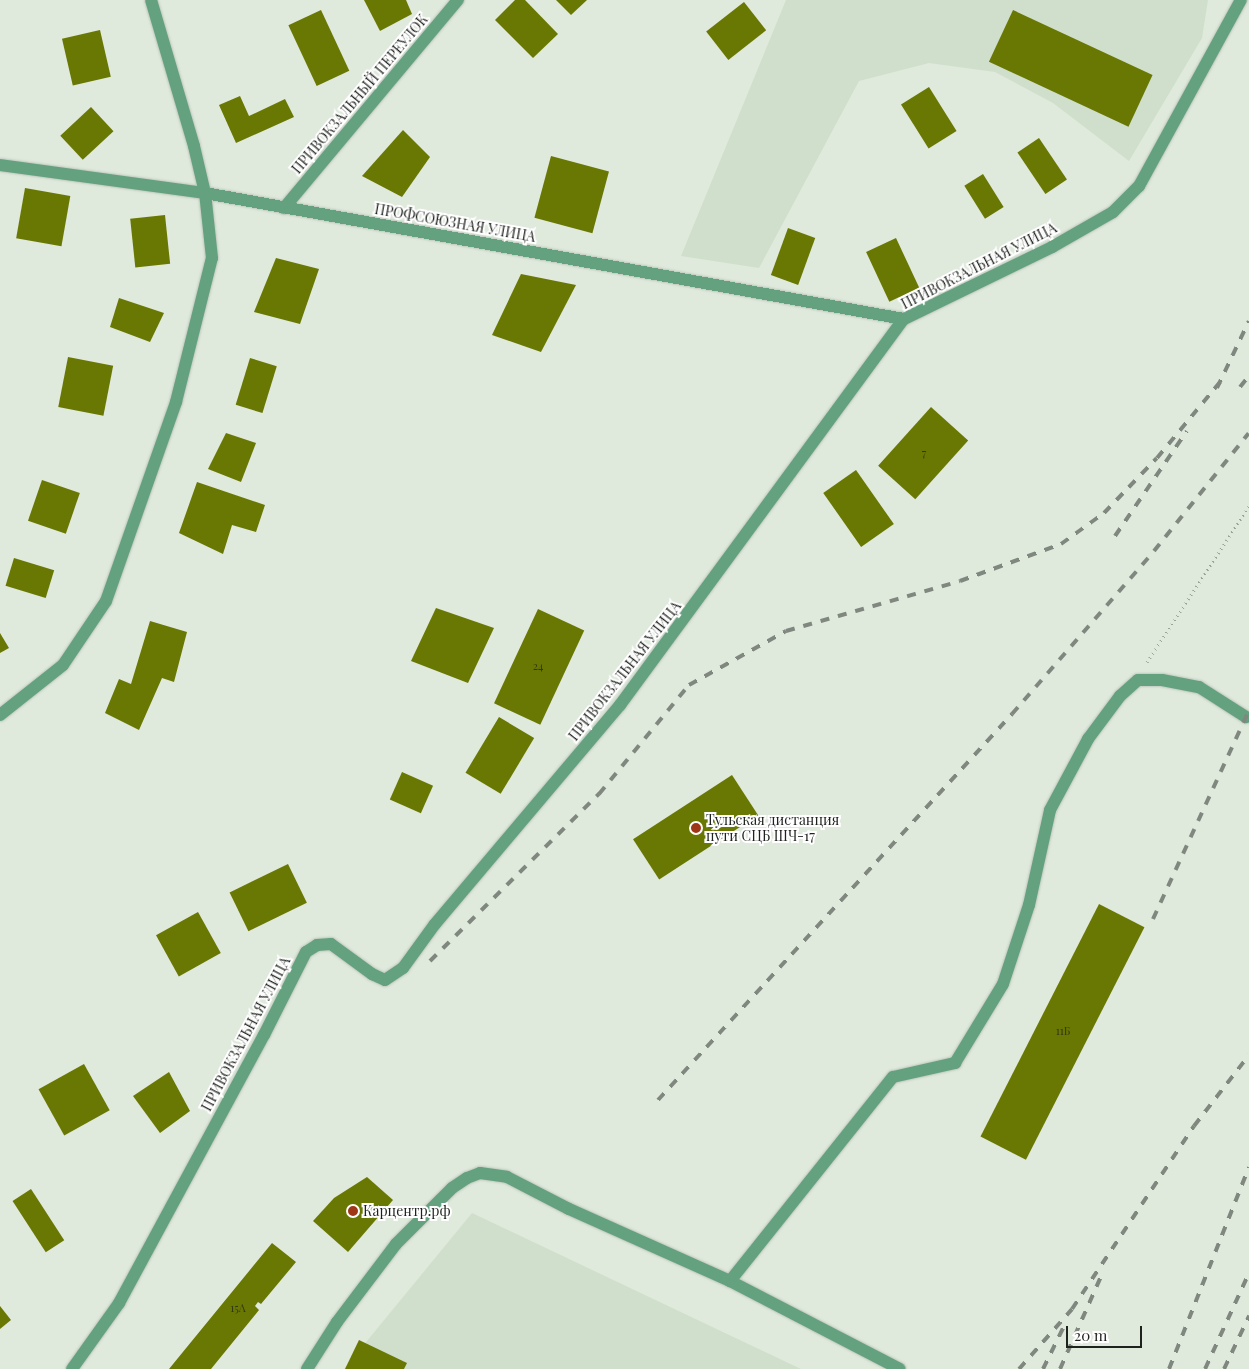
<!DOCTYPE html>
<meta charset="utf-8">
<style>
body{margin:0}
#map{position:relative;width:1249px;height:1369px;overflow:hidden;background:#dfe9dc;font-family:"Playfair Display",serif}
div>[style]{position:absolute}
.built>*{inset:0;background:#d0dfcb}
.building>*{inset:0;background:#697802;transform-origin:0 0}
.path>*{height:3px;margin-top:-1.5px;transform-origin:0;background:repeating-linear-gradient(90deg,#9ca49a 0 1px,transparent 0 5px)}
.roads{filter:drop-shadow(0 0 1px #bcc5ba) drop-shadow(0 0 1px #bcc5ba)}
.minor>*{height:12px;margin:-6px;padding:0 6px;transform-origin:6px;border-radius:6px;background:#64a27f}
.rail>*{height:4px;margin-top:-2px;transform-origin:0;background:repeating-linear-gradient(90deg,#80877e 0 9px,transparent 0 18px)}
.dots>*{width:14px;height:14px;translate:-50% -50%;box-sizing:border-box;border:2px solid #fff;border-radius:50%}
span{translate:-50% -50%;white-space:nowrap;text-align:center;line-height:1.15;-webkit-text-stroke:4px #fff;paint-order:stroke}
.number-label{font-size:11px;color:#313816}
.number-label span{-webkit-text-stroke-width:0}
.street-label{font-size:14px;color:#1e221d}
.poi-label{font-size:14px;color:#1e221d}
.left{translate:0 -50%;text-align:left}
.scale{position:absolute;left:1066px;top:1326px;width:76px;height:22px;box-sizing:border-box;border:2px solid #1e221d;border-top:0;padding-left:6px;font-size:15px;line-height:18px;white-space:nowrap;color:#1e221d;-webkit-text-stroke:4px #fff;paint-order:stroke}
</style>
<div id="map">
<div class="built">
<div style="clip-path:polygon(786px 0,1208px 0,1202px 38px,1129px 161px,1053px 103px,995px 72px,929px 63px,859px 81px,759px 268px,681px 256px)"></div>
<div style="clip-path:polygon(472px 1213px,801px 1369px,344px 1369px)"></div>
</div>
<div class="building">
<div style="clip-path:polygon(364px 0,406px 0,412px 14px,380px 31px)"></div>
<div style="clip-path:polygon(515px 0,525px 0,558px 34px,533px 58px,495px 20px)"></div>
<div style="clip-path:polygon(556px 0,587px 0,571px 15px)"></div>
<div style="left:744px;top:2px;width:36px;height:48px;rotate:52deg"></div>
<div style="left:321px;top:10px;width:67px;height:36px;rotate:65deg"></div>
<div style="left:1013px;top:10px;width:154px;height:57px;rotate:25deg"></div>
<div style="left:100px;top:30px;width:48px;height:39px;rotate:77deg"></div>
<div style="left:929px;top:87px;width:52px;height:33px;rotate:58deg"></div>
<div style="clip-path:polygon(240px 96px,249px 116px,285px 99px,294px 117px,236px 143px,219px 105px)"></div>
<div style="left:91px;top:107px;width:33px;height:42px;rotate:47deg"></div>
<div style="clip-path:polygon(403px 130px,430px 157px,402px 197px,362px 176px)"></div>
<div style="left:1039px;top:138px;width:50px;height:26px;rotate:56deg"></div>
<div style="left:551px;top:156px;width:60px;height:64px;rotate:15deg"></div>
<div style="left:983px;top:174px;width:39px;height:22px;rotate:58deg"></div>
<div style="left:25px;top:188px;width:46px;height:51px;rotate:10deg"></div>
<div style="left:165px;top:215px;width:49px;height:35px;rotate:84deg"></div>
<div style="left:788px;top:228px;width:29px;height:50px;rotate:20deg"></div>
<div style="left:896px;top:238px;width:55px;height:33px;rotate:65deg"></div>
<div style="clip-path:polygon(276px 258px,319px 269px,300px 324px,254px 312px)"></div>
<div style="clip-path:polygon(521px 274px,576px 285px,541px 352px,492px 335px)"></div>
<div style="clip-path:polygon(119px 298px,164px 313px,150px 342px,110px 327px)"></div>
<div style="left:68px;top:357px;width:46px;height:51px;rotate:11deg"></div>
<div style="left:250px;top:358px;width:28px;height:49px;rotate:17deg"></div>
<div style="left:931px;top:407px;width:50px;height:79px;rotate:42deg"></div>
<div style="clip-path:polygon(226px 433px,256px 443px,241px 482px,208px 469px)"></div>
<div style="left:856px;top:470px;width:66px;height:40px;rotate:55deg"></div>
<div style="left:42px;top:480px;width:40px;height:43px;rotate:19deg"></div>
<div style="clip-path:polygon(197px 482px,265px 505px,256px 532px,232px 525px,223px 554px,179px 533px)"></div>
<div style="left:14px;top:558px;width:42px;height:29px;rotate:17deg"></div>
<div style="clip-path:polygon(436px 608px,494px 628px,468px 683px,411px 661px)"></div>
<div style="left:538px;top:609px;width:51px;height:104px;rotate:25deg"></div>
<div style="clip-path:polygon(150px 621px,187px 632px,174px 682px,162px 678px,139px 730px,105px 713px,119px 679px,131px 684px)"></div>
<div style="clip-path:polygon(0 633px,9px 648px,0 653px)"></div>
<div style="left:499px;top:717px;width:41px;height:65px;rotate:31deg"></div>
<div style="left:402px;top:772px;width:34px;height:30px;rotate:24deg"></div>
<div style="left:732px;top:775px;width:48px;height:118px;rotate:57deg"></div>
<div style="left:288px;top:864px;width:43px;height:65px;rotate:64deg"></div>
<div style="left:1099px;top:904px;width:51px;height:261px;rotate:27deg"></div>
<div style="left:198px;top:912px;width:47px;height:48px;rotate:61deg"></div>
<div style="left:84px;top:1064px;width:53px;height:52px;rotate:61deg"></div>
<div style="clip-path:polygon(169px 1072px,190px 1111px,160px 1133px,133px 1096px)"></div>
<div style="clip-path:polygon(367px 1177px,393px 1200px,348px 1252px,313px 1221px,334px 1198px)"></div>
<div style="left:31px;top:1189px;width:61px;height:22px;rotate:57deg"></div>
<div style="clip-path:polygon(272px 1243px,296px 1262px,261px 1304px,258px 1302px,255px 1306px,259px 1310px,211px 1369px,169px 1369px)"></div>
<div style="clip-path:polygon(0 1306px,11px 1320px,0 1329px)"></div>
<div style="clip-path:polygon(359px 1340px,407px 1363px,404px 1369px,345px 1369px)"></div>
</div>
<div class="path">
<div style="left:1147px;top:662px;width:186px;rotate:-56.8deg"></div>
</div>
<div class="roads">
<div class="minor">
<div style="left:0;top:165px;width:207px;rotate:7.8deg"></div>
<div style="left:205px;top:193px;width:710px;rotate:10.22deg"></div>
<div style="left:284px;top:208px;width:271px;rotate:-50.1deg"></div>
<div style="left:0;top:715px;width:80px;rotate:-38.4deg"></div>
<div style="left:63px;top:665px;width:77px;rotate:-56.1deg"></div>
<div style="left:106px;top:601px;width:211px;rotate:-70.6deg"></div>
<div style="left:176px;top:402px;width:148px;rotate:-76deg"></div>
<div style="left:212px;top:258px;width:65px;rotate:-96.1deg"></div>
<div style="left:205px;top:193px;width:48px;rotate:-103.2deg"></div>
<div style="left:194px;top:146px;width:152px;rotate:-106.4deg"></div>
<div style="left:730px;top:1281px;width:191px;rotate:27.4deg"></div>
<div style="left:72px;top:1369px;width:81px;rotate:-54.5deg"></div>
<div style="left:119px;top:1303px;width:305px;rotate:-61.6deg"></div>
<div style="left:264px;top:1035px;width:93px;rotate:-63.2deg"></div>
<div style="left:306px;top:952px;width:13px;rotate:-32deg"></div>
<div style="left:317px;top:945px;width:14px;rotate:-4deg"></div>
<div style="left:331px;top:944px;width:51px;rotate:36.2deg"></div>
<div style="left:372px;top:974px;width:14px;rotate:25deg"></div>
<div style="left:385px;top:980px;width:22px;rotate:-34deg"></div>
<div style="left:403px;top:968px;width:54px;rotate:-54deg"></div>
<div style="left:435px;top:924px;width:287px;rotate:-49.8deg"></div>
<div style="left:620px;top:705px;width:479px;rotate:-53.7deg"></div>
<div style="left:904px;top:319px;width:165px;rotate:-25.9deg"></div>
<div style="left:1052px;top:247px;width:70px;rotate:-29.8deg"></div>
<div style="left:1113px;top:212px;width:37px;rotate:-45deg"></div>
<div style="left:1139px;top:186px;width:212px;rotate:-61.3deg"></div>
<div style="left:307px;top:1369px;width:56px;rotate:-57.4deg"></div>
<div style="left:337px;top:1322px;width:98px;rotate:-52.9deg"></div>
<div style="left:396px;top:1244px;width:79px;rotate:-45deg"></div>
<div style="left:452px;top:1188px;width:18px;rotate:-34deg"></div>
<div style="left:467px;top:1178px;width:14px;rotate:-21deg"></div>
<div style="left:480px;top:1173px;width:27px;rotate:8deg"></div>
<div style="left:507px;top:1177px;width:70px;rotate:27.3deg"></div>
<div style="left:569px;top:1209px;width:176px;rotate:24.1deg"></div>
<div style="left:730px;top:1281px;width:261px;rotate:-51.4deg"></div>
<div style="left:893px;top:1077px;width:64px;rotate:-12.7deg"></div>
<div style="left:955px;top:1063px;width:92px;rotate:-58.7deg"></div>
<div style="left:1003px;top:984px;width:83px;rotate:-71.8deg"></div>
<div style="left:1029px;top:905px;width:97px;rotate:-77.5deg"></div>
<div style="left:1050px;top:810px;width:81px;rotate:-61.8deg"></div>
<div style="left:1088px;top:739px;width:54px;rotate:-53.3deg"></div>
<div style="left:1120px;top:696px;width:24px;rotate:-42deg"></div>
<div style="left:1138px;top:680px;width:24px"></div>
<div style="left:1162px;top:680px;width:38px;rotate:11deg"></div>
<div style="left:1199px;top:687px;width:56px;rotate:32.6deg"></div>
</div>
</div>
<div class="rail">
<div style="left:1240px;top:387px;width:14px;rotate:-51deg"></div>
<div style="left:1217px;top:388px;width:74px;rotate:-64.5deg"></div>
<div style="left:1115px;top:536px;width:127px;rotate:-55.6deg"></div>
<div style="left:1153px;top:919px;width:230px;rotate:-65.3deg"></div>
<div style="left:430px;top:961px;width:238px;rotate:-44.7deg"></div>
<div style="left:599px;top:794px;width:141px;rotate:-50.5deg"></div>
<div style="left:689px;top:685px;width:111px;rotate:-29.1deg"></div>
<div style="left:786px;top:631px;width:181px;rotate:-16deg"></div>
<div style="left:960px;top:581px;width:108px;rotate:-20.1deg"></div>
<div style="left:1061px;top:544px;width:53px;rotate:-35.8deg"></div>
<div style="left:1104px;top:513px;width:76px;rotate:-46.1deg"></div>
<div style="left:1157px;top:458px;width:99px;rotate:-50.3deg"></div>
<div style="left:658px;top:1100px;width:524px;rotate:-47.48deg"></div>
<div style="left:1012px;top:714px;width:216px;rotate:-48.9deg"></div>
<div style="left:1154px;top:551px;width:151px;rotate:-51.2deg"></div>
<div style="left:1019px;top:1369px;width:80px;rotate:-48.5deg"></div>
<div style="left:1072px;top:1309px;width:220px;rotate:-56.3deg"></div>
<div style="left:1194px;top:1126px;width:90px;rotate:-52.2deg"></div>
<div style="left:1043px;top:1369px;width:52px;rotate:-63.9deg"></div>
<div style="left:1060px;top:1369px;width:104px;rotate:-66.1deg"></div>
<div style="left:1169px;top:1369px;width:217px;rotate:-68.4deg"></div>
<div style="left:1205px;top:1369px;width:106px;rotate:-65.4deg"></div>
<div style="left:1224px;top:1369px;width:59px;rotate:-64.7deg"></div>
</div>
<div class="dots">
<div style="left:696px;top:828px;background:#9e3717"></div>
<div style="left:353px;top:1211px;background:#9e3717"></div>
</div>
<div class="number-label">
<span style="left:924px;top:453px">7</span>
<span style="left:538px;top:666px">24</span>
<span style="left:1063px;top:1031px">11Б</span>
<span style="left:238px;top:1308px">15А</span>
</div>
<div class="street-label">
<span style="left:360px;top:94px;rotate:-50deg">ПРИВОКЗАЛЬНЫЙ ПЕРЕУЛОК</span>
<span style="left:455px;top:223px;rotate:10deg">ПРОФСОЮЗНАЯ УЛИЦА</span>
<span style="left:979px;top:266px;rotate:-27deg">ПРИВОКЗАЛЬНАЯ УЛИЦА</span>
<span style="left:625px;top:671px;rotate:-52deg">ПРИВОКЗАЛЬНАЯ УЛИЦА</span>
<span style="left:246px;top:1034px;rotate:-62deg">ПРИВОКЗАЛЬНАЯ УЛИЦА</span>
</div>
<div class="poi-label">
<span class="left" style="left:706px;top:828px">Тульская дистанция<br>пути СЦБ ШЧ-17</span>
<span class="left" style="left:363px;top:1211px">Карцентр.рф</span>
</div>
<div class="scale">20 m</div>
</div>
